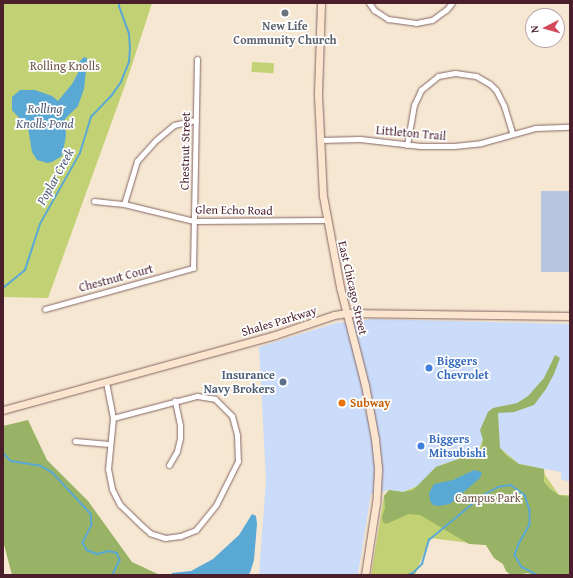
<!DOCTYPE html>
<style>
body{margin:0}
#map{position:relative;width:573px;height:578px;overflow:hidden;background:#f5e7d1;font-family:"Gentium Book Plus",serif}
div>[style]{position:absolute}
.built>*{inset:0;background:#cadcf9}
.industrial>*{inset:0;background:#b7c5de;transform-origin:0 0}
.green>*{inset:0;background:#c2d174;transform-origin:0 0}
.forest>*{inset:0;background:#99b366}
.water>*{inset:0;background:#5aa8d4}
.stream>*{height:1.5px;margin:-0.75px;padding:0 0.75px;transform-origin:0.75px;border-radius:0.75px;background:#5aa8d4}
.roads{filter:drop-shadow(0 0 1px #866565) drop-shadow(0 0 1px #866565)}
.street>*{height:5px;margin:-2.5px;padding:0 2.5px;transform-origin:2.5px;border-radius:2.5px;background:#fff}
.secondary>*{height:7px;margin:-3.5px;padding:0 3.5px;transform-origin:3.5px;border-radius:3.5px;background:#fce5cf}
.dots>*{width:11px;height:11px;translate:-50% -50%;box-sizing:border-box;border:2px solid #fff;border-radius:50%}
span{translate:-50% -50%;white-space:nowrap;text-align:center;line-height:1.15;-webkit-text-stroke:3.5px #fff;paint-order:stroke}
.worship-label{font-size:12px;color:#5b616d;font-weight:700}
.park-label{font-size:12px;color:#6e5441}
.street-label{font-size:12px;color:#4a1f2b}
.shop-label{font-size:12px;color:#366cbe;font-weight:700}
.left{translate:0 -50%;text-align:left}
.service-label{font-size:12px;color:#4e5e75;font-weight:700}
.right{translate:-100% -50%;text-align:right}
.food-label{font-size:12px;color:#c56008;font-weight:700}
.water-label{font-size:13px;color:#515d77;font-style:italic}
.frame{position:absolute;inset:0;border:4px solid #4a1f2b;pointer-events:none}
.north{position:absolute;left:525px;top:8px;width:40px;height:40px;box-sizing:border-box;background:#fff;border:1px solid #b7a5aa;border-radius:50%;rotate:264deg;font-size:11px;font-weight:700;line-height:16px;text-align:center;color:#4a1f2b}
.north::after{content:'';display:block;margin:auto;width:14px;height:18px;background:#d1495b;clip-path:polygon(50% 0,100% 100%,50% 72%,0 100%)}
</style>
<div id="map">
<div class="built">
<div style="clip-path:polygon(374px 319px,570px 324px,570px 482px,561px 479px,561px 472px,519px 464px,478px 452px,436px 467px,420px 485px,403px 492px,389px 490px,371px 494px,358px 574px,259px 575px,266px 480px,259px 347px,336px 323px)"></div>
</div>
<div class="industrial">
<div style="left:541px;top:191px;width:29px;height:81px"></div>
</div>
<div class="green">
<div style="clip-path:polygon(3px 3px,152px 3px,128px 77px,48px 298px,3px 297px)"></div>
<div style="left:252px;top:62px;width:22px;height:10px;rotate:3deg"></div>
<div style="clip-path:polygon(483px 439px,500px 448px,519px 464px,544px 469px,545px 475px,559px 495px,570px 495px,570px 575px,533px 575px,528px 573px,511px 575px,506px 571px,503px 564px,494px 558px,486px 545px,430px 538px,415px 575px,371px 575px,384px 496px,389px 490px,403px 492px,420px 485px,436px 467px,478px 452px)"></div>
</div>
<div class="forest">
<div style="clip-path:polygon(555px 355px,560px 358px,554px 374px,546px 389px,534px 405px,514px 412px,498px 413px,500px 448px,507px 456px,519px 464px,544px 469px,544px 482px,550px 489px,559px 495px,570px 497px,570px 575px,533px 575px,528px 573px,511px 575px,506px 571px,503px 564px,494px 558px,486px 545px,469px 544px,420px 515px,409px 514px,386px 524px,383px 522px,382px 517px,385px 508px,384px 496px,389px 490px,403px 492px,413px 490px,436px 467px,478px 452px,482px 447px,483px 440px,480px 430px,488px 412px,493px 408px,517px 403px,528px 396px,544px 378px)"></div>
<div style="clip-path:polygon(28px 420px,47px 460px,88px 501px,132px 562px,160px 575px,12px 575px,3px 541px,3px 426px)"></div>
</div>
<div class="water">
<div style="clip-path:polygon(84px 57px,87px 58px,87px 62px,84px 89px,78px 106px,65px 119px,66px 136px,62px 156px,52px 162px,47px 163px,37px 160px,32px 152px,28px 128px,12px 110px,12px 97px,20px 90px,35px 90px,52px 96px,58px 101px,72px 84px,78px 73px,79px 62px)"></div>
<div style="clip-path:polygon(474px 470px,482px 472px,480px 478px,450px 504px,439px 506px,433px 505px,430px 501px,429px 493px,434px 484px,453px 480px)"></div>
<div style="clip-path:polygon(252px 514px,256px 516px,257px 524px,254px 560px,250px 573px,247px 575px,171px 575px,172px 573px,191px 571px,213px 559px,239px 535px)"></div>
</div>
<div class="stream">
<div style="left:3px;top:288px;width:28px;rotate:-39deg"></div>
<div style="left:25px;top:270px;width:48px;rotate:-71.9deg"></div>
<div style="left:40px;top:224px;width:81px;rotate:-60.6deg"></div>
<div style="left:80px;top:153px;width:38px;rotate:-73deg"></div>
<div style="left:91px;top:117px;width:30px;rotate:-46deg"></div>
<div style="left:112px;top:95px;width:16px;rotate:-55deg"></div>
<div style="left:121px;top:82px;width:22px;rotate:-68deg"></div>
<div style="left:129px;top:62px;width:13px;rotate:-86deg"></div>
<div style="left:130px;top:49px;width:15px;rotate:-94deg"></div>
<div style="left:129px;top:34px;width:29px;rotate:-110deg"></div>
<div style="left:119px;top:7px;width:4px;rotate:-90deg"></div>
<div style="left:3px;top:453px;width:11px;rotate:45deg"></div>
<div style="left:11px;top:461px;width:30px;rotate:9deg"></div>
<div style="left:41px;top:466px;width:13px;rotate:29deg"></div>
<div style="left:52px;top:472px;width:57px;rotate:47.1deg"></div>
<div style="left:91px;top:514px;width:11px;rotate:85deg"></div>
<div style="left:92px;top:525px;width:20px;rotate:117deg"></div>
<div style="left:83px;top:543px;width:8px;rotate:60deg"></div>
<div style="left:87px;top:550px;width:11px;rotate:22deg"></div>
<div style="left:97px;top:554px;width:12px;rotate:-14deg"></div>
<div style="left:109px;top:551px;width:8px;rotate:14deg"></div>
<div style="left:117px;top:553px;width:8px;rotate:67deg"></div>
<div style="left:120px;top:560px;width:17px;rotate:115deg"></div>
<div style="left:408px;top:575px;width:5px;rotate:-22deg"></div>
<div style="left:413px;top:573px;width:13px;rotate:-45deg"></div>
<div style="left:422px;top:564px;width:25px;rotate:-74deg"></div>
<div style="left:429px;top:540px;width:69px;rotate:-39.7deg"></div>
<div style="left:482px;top:496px;width:18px;rotate:-29deg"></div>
<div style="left:498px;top:487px;width:13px;rotate:-9deg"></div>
<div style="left:511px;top:485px;width:17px;rotate:36deg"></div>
<div style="left:525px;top:495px;width:16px;rotate:72deg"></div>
<div style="left:530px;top:510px;width:15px;rotate:90deg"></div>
<div style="left:530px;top:525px;width:20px;rotate:120deg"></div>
<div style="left:520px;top:542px;width:14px;rotate:111deg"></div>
<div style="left:515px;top:555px;width:14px;rotate:60deg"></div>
<div style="left:522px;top:567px;width:18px;rotate:27deg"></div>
</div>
<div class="roads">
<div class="street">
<div style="left:369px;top:3px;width:9px;rotate:54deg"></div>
<div style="left:374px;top:10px;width:17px;rotate:33deg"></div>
<div style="left:388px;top:19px;width:28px;rotate:8deg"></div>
<div style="left:416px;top:23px;width:16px;rotate:-11deg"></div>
<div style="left:432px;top:20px;width:17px;rotate:-36deg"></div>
<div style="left:446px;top:10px;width:9px;rotate:-49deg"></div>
<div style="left:320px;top:140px;width:40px;rotate:-1.4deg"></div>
<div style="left:360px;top:139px;width:61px;rotate:6.5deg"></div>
<div style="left:421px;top:146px;width:33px"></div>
<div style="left:454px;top:146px;width:27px;rotate:-6deg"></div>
<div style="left:481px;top:143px;width:56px;rotate:-15.5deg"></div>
<div style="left:535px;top:128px;width:35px;rotate:-2deg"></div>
<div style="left:407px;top:145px;width:41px;rotate:-80.1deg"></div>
<div style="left:414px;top:105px;width:17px;rotate:-65deg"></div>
<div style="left:421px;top:90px;width:22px;rotate:-39deg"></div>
<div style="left:438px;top:76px;width:17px;rotate:-10deg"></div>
<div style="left:455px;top:73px;width:21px;rotate:8deg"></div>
<div style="left:476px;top:76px;width:16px;rotate:30deg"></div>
<div style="left:490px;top:84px;width:8px;rotate:45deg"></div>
<div style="left:496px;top:90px;width:18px;rotate:63deg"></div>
<div style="left:504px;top:106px;width:28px;rotate:73deg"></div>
<div style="left:94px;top:201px;width:30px;rotate:6deg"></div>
<div style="left:124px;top:204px;width:72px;rotate:13.7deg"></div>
<div style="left:194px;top:221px;width:133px;rotate:-0.4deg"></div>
<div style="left:124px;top:204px;width:45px;rotate:-73.2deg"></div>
<div style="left:137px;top:161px;width:28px;rotate:-48deg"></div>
<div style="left:156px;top:140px;width:23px;rotate:-40deg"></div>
<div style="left:174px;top:125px;width:22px;rotate:-13deg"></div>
<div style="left:45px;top:309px;width:154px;rotate:-15.5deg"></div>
<div style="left:193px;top:268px;width:209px;rotate:-88.9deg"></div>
<div style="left:106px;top:382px;width:37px;rotate:79deg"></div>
<div style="left:197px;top:396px;width:18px;rotate:9deg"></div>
<div style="left:215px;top:399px;width:24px;rotate:45deg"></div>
<div style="left:232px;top:416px;width:20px;rotate:75deg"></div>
<div style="left:237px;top:435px;width:26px;rotate:88deg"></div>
<div style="left:238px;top:461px;width:49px;rotate:116.6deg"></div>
<div style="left:216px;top:505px;width:32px;rotate:129deg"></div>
<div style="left:196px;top:530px;width:17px;rotate:159deg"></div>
<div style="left:180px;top:536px;width:15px;rotate:172deg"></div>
<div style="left:165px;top:538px;width:16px;rotate:-162deg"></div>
<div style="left:150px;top:533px;width:13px;rotate:-138deg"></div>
<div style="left:140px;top:524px;width:28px;rotate:-136deg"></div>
<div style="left:120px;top:505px;width:18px;rotate:-117deg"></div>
<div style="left:112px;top:489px;width:20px;rotate:-101deg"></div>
<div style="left:108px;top:469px;width:51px;rotate:-84.4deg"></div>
<div style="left:113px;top:418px;width:87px;rotate:-14.7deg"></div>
<div style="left:75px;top:441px;width:34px;rotate:5deg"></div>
<div style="left:169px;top:465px;width:16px;rotate:-60deg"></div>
<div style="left:177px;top:451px;width:13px;rotate:-77deg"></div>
<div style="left:180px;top:438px;width:13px;rotate:-90deg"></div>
<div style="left:180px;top:425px;width:25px;rotate:-102deg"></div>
</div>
<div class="secondary">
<div style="left:321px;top:3px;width:92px;rotate:91.9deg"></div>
<div style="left:318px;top:95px;width:101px;rotate:87.2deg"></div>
<div style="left:323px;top:196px;width:93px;rotate:79.4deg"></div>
<div style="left:340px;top:287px;width:101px;rotate:75.7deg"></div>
<div style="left:365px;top:385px;width:55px;rotate:79.5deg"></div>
<div style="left:375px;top:439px;width:31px;rotate:84deg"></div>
<div style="left:378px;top:470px;width:33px;rotate:93deg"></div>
<div style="left:376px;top:503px;width:73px;rotate:98.7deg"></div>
<div style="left:3px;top:410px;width:282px;rotate:-15.4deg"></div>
<div style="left:275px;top:335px;width:62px;rotate:-18.7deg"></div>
<div style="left:334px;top:315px;width:13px;rotate:-9deg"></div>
<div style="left:347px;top:313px;width:223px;rotate:0.8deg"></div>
</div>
</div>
<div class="dots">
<div style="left:285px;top:13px;background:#6b7280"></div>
<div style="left:429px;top:368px;background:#3f7fe0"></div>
<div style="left:283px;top:382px;background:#5c6f8a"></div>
<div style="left:342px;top:403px;background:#e8710a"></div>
<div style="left:421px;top:446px;background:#3f7fe0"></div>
</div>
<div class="worship-label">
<span style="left:285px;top:33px">New Life<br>Community Church</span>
</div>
<div class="park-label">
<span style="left:65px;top:66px">Rolling Knolls</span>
<span style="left:488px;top:498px">Campus Park</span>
</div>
<div class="street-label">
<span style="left:411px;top:133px;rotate:5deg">Littleton Trail</span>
<span style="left:185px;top:151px;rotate:-89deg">Chestnut Street</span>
<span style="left:234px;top:210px;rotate:1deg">Glen Echo Road</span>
<span style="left:116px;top:278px;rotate:-15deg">Chestnut Court</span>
<span style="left:353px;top:288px;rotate:77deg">East Chicago Street</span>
<span style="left:279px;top:321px;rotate:-17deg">Shales Parkway</span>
</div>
<div class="shop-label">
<span class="left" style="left:437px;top:368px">Biggers<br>Chevrolet</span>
<span class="left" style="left:429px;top:446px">Biggers<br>Mitsubishi</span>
</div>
<div class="service-label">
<span class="right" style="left:275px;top:382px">Insurance<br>Navy Brokers</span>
</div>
<div class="food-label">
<span class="left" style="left:350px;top:403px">Subway</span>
</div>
<div class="water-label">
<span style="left:45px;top:117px">Rolling<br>Knolls Pond</span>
<span style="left:56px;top:177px;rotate:-61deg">Poplar Creek</span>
</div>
<div class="frame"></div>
<div class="north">N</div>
</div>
